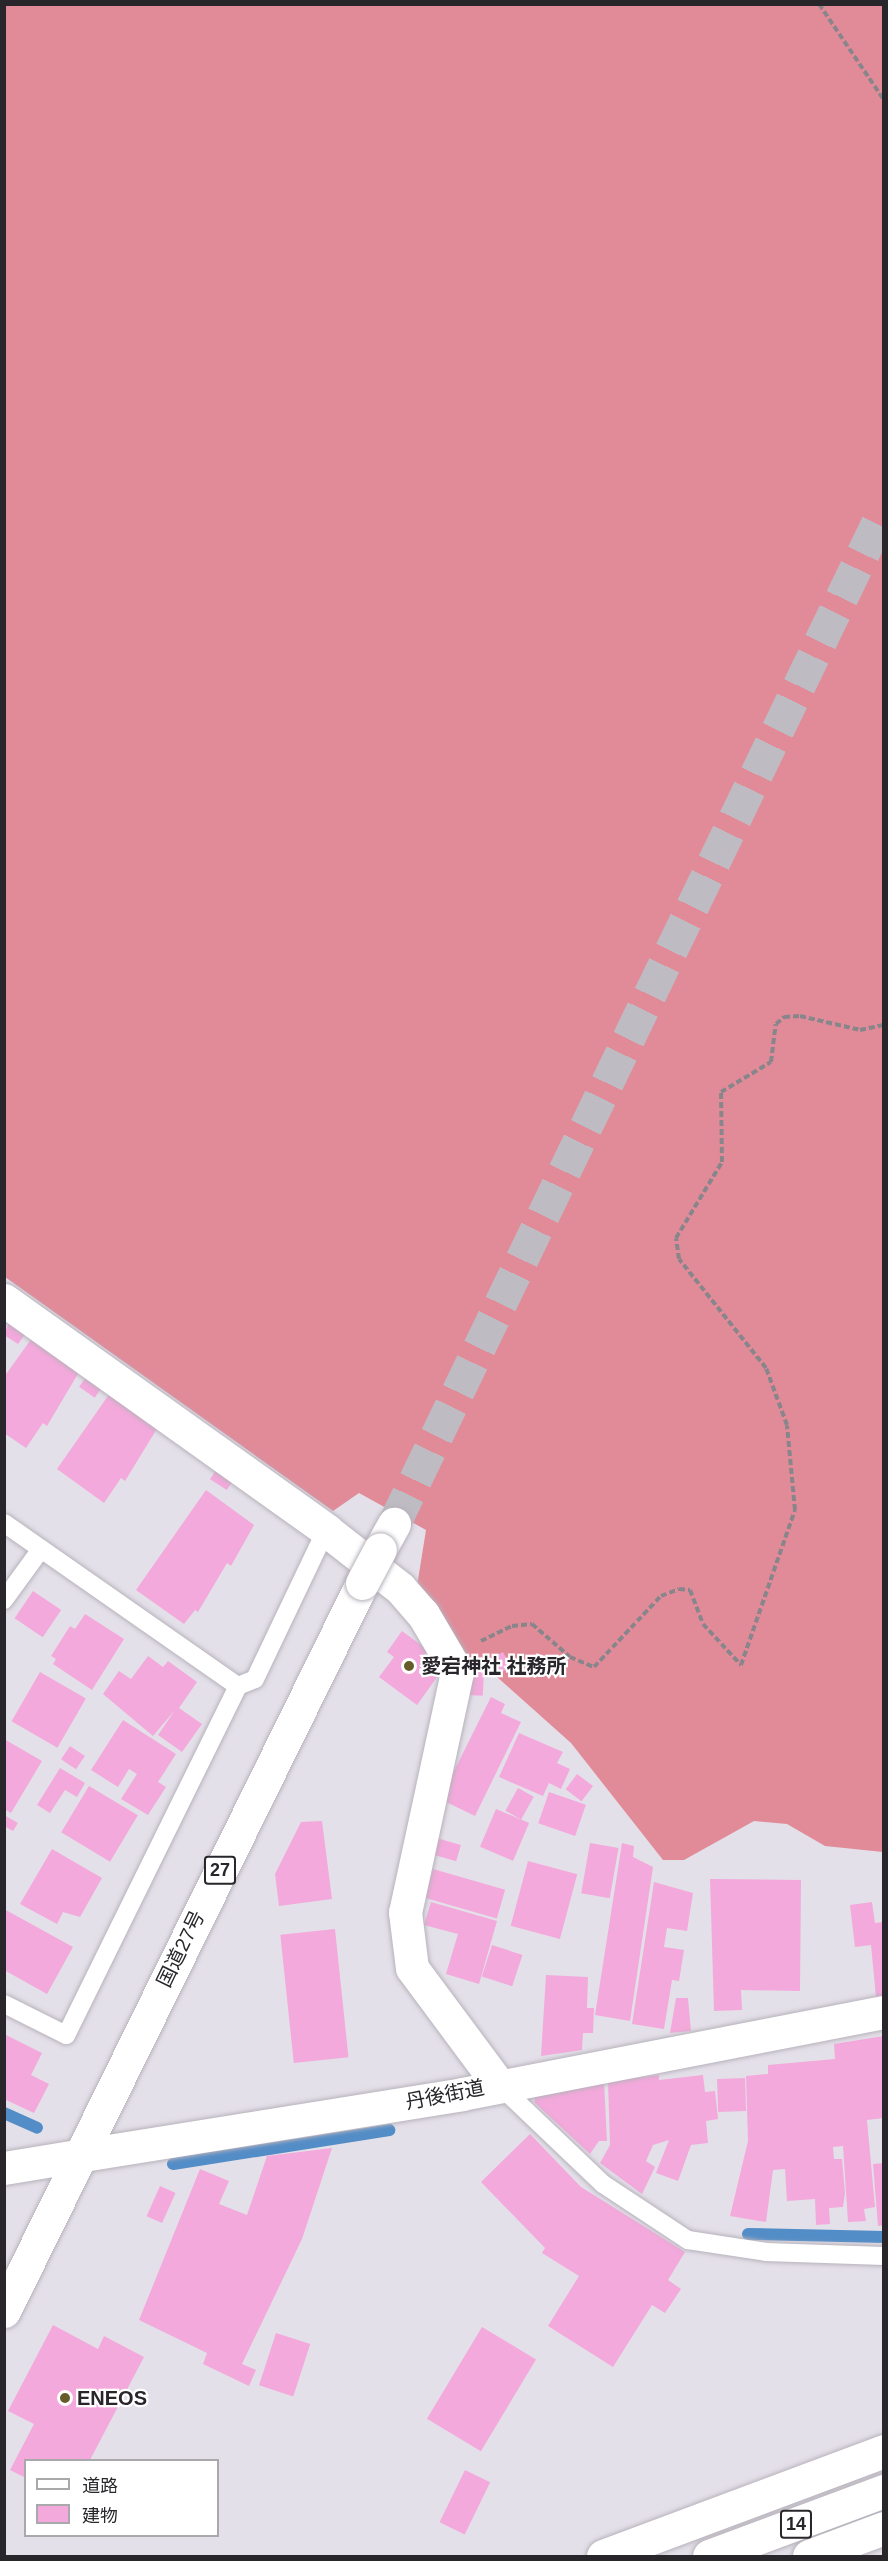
<!DOCTYPE html>
<meta charset="utf-8">
<style>
body{margin:0}
#map{position:relative;width:888px;height:2561px;overflow:hidden;background:#e4e0e9;font-family:Arial,"Noto Sans JP",sans-serif}
div>[style]{position:absolute}
.forest>*{inset:0;background:#e18b99}
.stream>*{height:12px;margin:-6px;padding:0 6px;transform-origin:6px;border-radius:6px;background:#538dc7}
.building>*{inset:0;background:#f3a9db;transform-origin:0 0}
.trunk-tunnel>*{height:33px;margin-top:-16.5px;transform-origin:0;background:repeating-linear-gradient(90deg,#bebbc3 0 33px,transparent 0 49px)}
.path>*{height:4px;margin-top:-2px;transform-origin:0;background:repeating-linear-gradient(90deg,#88858b 0 6px,transparent 0 9px)}
.roads{filter:drop-shadow(0 0 2px #b7b2bb) drop-shadow(0 0 2px #b7b2bb)}
.service>*{height:18px;margin:-9px;padding:0 9px;transform-origin:9px;border-radius:9px;background:#fff}
.minor>*{height:33px;margin:-16.5px;padding:0 16.5px;transform-origin:16.5px;border-radius:16.5px;background:#fff}
.tertiary>*{height:33px;margin:-16.5px;padding:0 16.5px;transform-origin:16.5px;border-radius:16.5px;background:#fff}
.primary>*{height:33px;margin:-16.5px;padding:0 16.5px;transform-origin:16.5px;border-radius:16.5px;background:#fff}
.trunk>*{height:33px;margin:-16.5px;padding:0 16.5px;transform-origin:16.5px;border-radius:16.5px;background:#fff}
.bridges{filter:drop-shadow(0 0 2px #b7b2bb) drop-shadow(0 0 2px #b7b2bb)}
.trunk-bridge>*{height:33px;margin:-16.5px;padding:0 16.5px;transform-origin:16.5px;border-radius:16.5px;background:#fff}
.dots>*{width:16px;height:16px;translate:-50% -50%;box-sizing:border-box;border:3px solid #fff;border-radius:50%}
span{translate:-50% -50%;white-space:nowrap;text-align:center;line-height:1.15;-webkit-text-stroke:4.5px #fff;paint-order:stroke}
.shield-label span{padding:2px 4px;background:#fff;border:2px solid;border-radius:4px;-webkit-text-stroke-width:0}
.shield-label{font-size:18px;color:#28262a;font-weight:700}
.poi-label{font-size:20px;color:#28262a;font-weight:700}
.left{translate:0 -50%;text-align:left}
.street-label{font-size:20px;color:#28262a}
.frame{position:absolute;inset:0;border:6px solid #28262a;pointer-events:none}
.legend{position:absolute;left:24px;top:2459px;width:195px;height:78px;box-sizing:border-box;background:#fff;border:2px solid #a9a8aa;margin:0;padding:8px 10px;list-style:none;font-size:18px;color:#28262a}
.legend li{display:flex;align-items:center;gap:12px;height:30px}
.legend b{width:30px;border:2px solid #a9a8aa}
</style>
<div id="map">
<div class="forest">
<div style="clip-path:polygon(5px 5px,883px 5px,883px 1852px,825px 1846px,787px 1824px,754px 1821px,684px 1860px,663px 1860px,571px 1743px,488px 1669px,468px 1662px,417px 1586px,426px 1530px,359px 1493px,333px 1511px,5px 1277px)"></div>
</div>
<div class="stream">
<div style="left:4px;top:2113px;width:36px;rotate:24deg"></div>
<div style="left:173px;top:2164px;width:219px;rotate:-8.9deg"></div>
<div style="left:748px;top:2234px;width:136px;rotate:1.3deg"></div>
</div>
<div class="building">
<div style="clip-path:polygon(9px 1322px,26px 1333px,18px 1344px,4px 1335px)"></div>
<div style="clip-path:polygon(32px 1338px,79px 1372px,47px 1426px,43px 1423px,26px 1448px,4px 1433px,4px 1377px)"></div>
<div style="left:86px;top:1377px;width:19px;height:12px;rotate:35deg"></div>
<div style="clip-path:polygon(110px 1393px,158px 1427px,125px 1481px,121px 1478px,104px 1503px,57px 1469px)"></div>
<div style="left:216px;top:1470px;width:20px;height:11px;rotate:33deg"></div>
<div style="clip-path:polygon(206px 1490px,254px 1525px,231px 1566px,227px 1563px,198px 1612px,195px 1610px,184px 1624px,136px 1590px)"></div>
<div style="left:33px;top:1591px;width:34px;height:33px;rotate:34deg"></div>
<div style="clip-path:polygon(85px 1614px,124px 1639px,92px 1690px,53px 1664px,56px 1659px,51px 1656px,70px 1626px,75px 1629px)"></div>
<div style="clip-path:polygon(402px 1631px,428px 1650px,421px 1659px,440px 1673px,417px 1705px,379px 1677px,394px 1657px,387px 1652px)"></div>
<div style="left:503px;top:1652px;width:17px;height:14px;rotate:62deg"></div>
<div style="clip-path:polygon(148px 1656px,163px 1667px,168px 1661px,197px 1682px,179px 1708px,202px 1724px,182px 1752px,158px 1735px,175px 1710px,153px 1736px,103px 1694px,119px 1671px,131px 1679px)"></div>
<div style="left:467px;top:1671px;width:17px;height:24px;rotate:3deg"></div>
<div style="left:40px;top:1672px;width:53px;height:57px;rotate:30deg"></div>
<div style="clip-path:polygon(491px 1697px,505px 1704px,501px 1713px,521px 1722px,475px 1816px,440px 1799px)"></div>
<div style="clip-path:polygon(123px 1720px,176px 1754px,158px 1782px,166px 1787px,148px 1815px,121px 1799px,137px 1774px,129px 1769px,118px 1787px,91px 1770px)"></div>
<div style="clip-path:polygon(519px 1733px,563px 1752px,557px 1763px,570px 1769px,561px 1789px,549px 1783px,543px 1796px,499px 1777px)"></div>
<div style="clip-path:polygon(4px 1739px,42px 1761px,11px 1813px,4px 1809px)"></div>
<div style="left:70px;top:1746px;width:18px;height:16px;rotate:34deg"></div>
<div style="clip-path:polygon(60px 1768px,85px 1783px,77px 1797px,65px 1790px,50px 1813px,37px 1805px)"></div>
<div style="left:577px;top:1774px;width:20px;height:19px;rotate:37deg"></div>
<div style="left:89px;top:1786px;width:57px;height:54px;rotate:31deg"></div>
<div style="left:518px;top:1788px;width:18px;height:26px;rotate:29deg"></div>
<div style="left:549px;top:1792px;width:39px;height:33px;rotate:19deg"></div>
<div style="left:496px;top:1809px;width:36px;height:41px;rotate:23deg"></div>
<div style="clip-path:polygon(4px 1815px,18px 1823px,13px 1831px,4px 1826px)"></div>
<div style="clip-path:polygon(322px 1821px,332px 1899px,279px 1906px,275px 1874px,301px 1822px)"></div>
<div style="left:433px;top:1837px;width:29px;height:17px;rotate:16deg"></div>
<div style="left:590px;top:1843px;width:29px;height:51px;rotate:10deg"></div>
<div style="clip-path:polygon(622px 1843px,634px 1846px,633px 1857px,653px 1867px,630px 2021px,595px 2015px)"></div>
<div style="clip-path:polygon(52px 1849px,102px 1878px,80px 1917px,63px 1912px,57px 1924px,20px 1904px)"></div>
<div style="left:528px;top:1861px;width:51px;height:67px;rotate:15deg"></div>
<div style="left:433px;top:1869px;width:75px;height:30px;rotate:16deg"></div>
<div style="clip-path:polygon(710px 1879px,801px 1880px,800px 1991px,741px 1990px,742px 2010px,714px 2011px)"></div>
<div style="clip-path:polygon(654px 1882px,693px 1893px,687px 1931px,667px 1928px,664px 1947px,684px 1950px,679px 1981px,672px 1980px,664px 2029px,632px 2024px)"></div>
<div style="clip-path:polygon(431px 1902px,497px 1921px,479px 1984px,446px 1974px,458px 1934px,424px 1925px)"></div>
<div style="clip-path:polygon(872px 1902px,875px 1923px,884px 1922px,884px 1996px,876px 1997px,871px 1945px,855px 1947px,850px 1905px)"></div>
<div style="clip-path:polygon(4px 1909px,73px 1947px,47px 1994px,4px 1970px)"></div>
<div style="left:335px;top:1929px;width:129px;height:55px;rotate:84deg"></div>
<div style="left:492px;top:1945px;width:32px;height:33px;rotate:18deg"></div>
<div style="clip-path:polygon(546px 1975px,588px 1977px,587px 2008px,594px 2008px,593px 2033px,583px 2033px,582px 2050px,541px 2056px)"></div>
<div style="clip-path:polygon(676px 1998px,688px 1998px,691px 2031px,670px 2033px)"></div>
<div style="clip-path:polygon(4px 2034px,42px 2053px,31px 2075px,49px 2084px,34px 2113px,4px 2099px)"></div>
<div style="clip-path:polygon(884px 2036px,884px 2118px,867px 2120px,875px 2207px,864px 2209px,866px 2221px,848px 2222px,843px 2146px,833px 2147px,834px 2159px,842px 2159px,845px 2193px,843px 2207px,829px 2208px,830px 2224px,816px 2225px,815px 2199px,787px 2201px,785px 2169px,773px 2170px,766px 2222px,730px 2216px,748px 2141px,746px 2076px,768px 2074px,768px 2065px,835px 2059px,834px 2044px)"></div>
<div style="clip-path:polygon(659px 2075px,659px 2080px,703px 2075px,705px 2092px,715px 2091px,718px 2119px,706px 2121px,708px 2143px,691px 2145px,678px 2181px,656px 2173px,669px 2140px,653px 2145px,646px 2161px,655px 2167px,642px 2194px,600px 2163px,610px 2145px,608px 2082px)"></div>
<div style="left:745px;top:2078px;width:33px;height:28px;rotate:88deg"></div>
<div style="clip-path:polygon(604px 2082px,607px 2141px,599px 2141px,590px 2154px,535px 2103px,534px 2094px)"></div>
<div style="clip-path:polygon(530px 2134px,581px 2187px,685px 2252px,668px 2280px,681px 2289px,665px 2313px,652px 2305px,613px 2367px,548px 2326px,579px 2276px,542px 2253px,545px 2248px,481px 2182px)"></div>
<div style="clip-path:polygon(332px 2148px,302px 2239px,242px 2364px,256px 2370px,249px 2386px,203px 2364px,207px 2353px,139px 2320px,200px 2169px,229px 2181px,219px 2204px,247px 2215px,267px 2156px)"></div>
<div style="clip-path:polygon(884px 2163px,884px 2225px,878px 2226px,873px 2164px)"></div>
<div style="left:160px;top:2186px;width:17px;height:33px;rotate:24deg"></div>
<div style="clip-path:polygon(53px 2325px,98px 2349px,104px 2336px,144px 2357px,90px 2460px,26px 2460px,26px 2478px,10px 2470px,34px 2424px,8px 2411px)"></div>
<div style="left:482px;top:2327px;width:63px;height:107px;rotate:31deg"></div>
<div style="left:276px;top:2333px;width:36px;height:55px;rotate:18deg"></div>
<div style="left:465px;top:2470px;width:28px;height:58px;rotate:26deg"></div>
</div>
<div class="trunk-tunnel">
<div style="left:394px;top:1524px;width:1126px;rotate:-64.21deg"></div>
</div>
<div class="path">
<div style="left:819px;top:4px;width:116px;rotate:55.9deg"></div>
<div style="left:481px;top:1641px;width:34px;rotate:-26deg"></div>
<div style="left:512px;top:1626px;width:20px;rotate:-6deg"></div>
<div style="left:532px;top:1624px;width:50px;rotate:41deg"></div>
<div style="left:570px;top:1657px;width:26px;rotate:23deg"></div>
<div style="left:594px;top:1667px;width:98px;rotate:-46.7deg"></div>
<div style="left:661px;top:1596px;width:19px;rotate:-21deg"></div>
<div style="left:679px;top:1589px;width:11px;rotate:5deg"></div>
<div style="left:690px;top:1590px;width:36px;rotate:69deg"></div>
<div style="left:703px;top:1624px;width:56px;rotate:47.2deg"></div>
<div style="left:741px;top:1665px;width:164px;rotate:-70.8deg"></div>
<div style="left:795px;top:1510px;width:85px;rotate:-95.4deg"></div>
<div style="left:787px;top:1425px;width:61px;rotate:-110.2deg"></div>
<div style="left:766px;top:1368px;width:139px;rotate:-128.6deg"></div>
<div style="left:679px;top:1259px;width:21px;rotate:-98deg"></div>
<div style="left:676px;top:1238px;width:89px;rotate:-58.8deg"></div>
<div style="left:722px;top:1162px;width:70px;rotate:-90.8deg"></div>
<div style="left:721px;top:1092px;width:58px;rotate:-31deg"></div>
<div style="left:771px;top:1062px;width:38px;rotate:-83deg"></div>
<div style="left:776px;top:1024px;width:11px;rotate:-41deg"></div>
<div style="left:784px;top:1017px;width:16px;rotate:-4deg"></div>
<div style="left:800px;top:1016px;width:62px;rotate:13.1deg"></div>
<div style="left:860px;top:1030px;width:25px;rotate:-12deg"></div>
</div>
<div class="roads">
<div class="service">
<div style="left:4px;top:1523px;width:285px;rotate:34.9deg"></div>
<div style="left:238px;top:1686px;width:389px;rotate:116.2deg"></div>
<div style="left:66px;top:2035px;width:69px;rotate:-153.4deg"></div>
<div style="left:4px;top:1600px;width:63px;rotate:-54deg"></div>
<div style="left:238px;top:1686px;width:18px;rotate:-22deg"></div>
<div style="left:255px;top:1679px;width:165px;rotate:-64.5deg"></div>
<div style="left:498px;top:2084px;width:145px;rotate:43.6deg"></div>
<div style="left:603px;top:2184px;width:102px;rotate:33.4deg"></div>
<div style="left:688px;top:2240px;width:79px;rotate:8.7deg"></div>
<div style="left:766px;top:2252px;width:118px;rotate:1.9deg"></div>
</div>
<div class="minor">
<div style="left:4px;top:1300px;width:396px;rotate:35.5deg"></div>
<div style="left:326px;top:1530px;width:94px;rotate:38.1deg"></div>
<div style="left:400px;top:1588px;width:35px;rotate:49deg"></div>
<div style="left:423px;top:1614px;width:67px;rotate:59.6deg"></div>
<div style="left:457px;top:1672px;width:246px;rotate:102.2deg"></div>
<div style="left:405px;top:1912px;width:56px;rotate:82.9deg"></div>
<div style="left:412px;top:1968px;width:144px;rotate:53.4deg"></div>
<div style="left:4px;top:2168px;width:74px;rotate:-9.3deg"></div>
<div style="left:603px;top:2556px;width:300px;rotate:-20.5deg"></div>
<div style="left:809px;top:2556px;width:80px;rotate:-20.5deg"></div>
</div>
<div class="tertiary">
<div style="left:77px;top:2156px;width:390px;rotate:-9.1deg"></div>
<div style="left:462px;top:2094px;width:430px;rotate:-11deg"></div>
</div>
<div class="primary">
<div style="left:709px;top:2556px;width:187px;rotate:-20.4deg"></div>
</div>
<div class="trunk">
<div style="left:380px;top:1549px;width:29px;rotate:-61deg"></div>
<div style="left:4px;top:2311px;width:811px;rotate:-63.81deg"></div>
</div>
</div>
<div class="bridges">
<div class="trunk-bridge">
<div style="left:362px;top:1583px;width:38px;rotate:-62deg"></div>
</div>
</div>
<div class="dots">
<div style="left:409px;top:1666px;background:#665c29"></div>
<div style="left:65px;top:2398px;background:#665c29"></div>
</div>
<div class="shield-label">
<span style="left:220px;top:1870px">27</span>
<span style="left:796px;top:2524px">14</span>
</div>
<div class="poi-label">
<span class="left" style="left:421px;top:1666px">愛宕神社 社務所</span>
<span class="left" style="left:77px;top:2398px">ENEOS</span>
</div>
<div class="street-label">
<span style="left:181px;top:1949px;rotate:-64deg">国道27号</span>
<span style="left:445px;top:2095px;rotate:-11deg">丹後街道</span>
</div>
<div class="frame"></div>
<ul class="legend">
<li><b style="height:8px;background:#fff"></b>道路</li>
<li><b style="height:16px;background:#f3a9db"></b>建物</li>
</ul>
</div>
